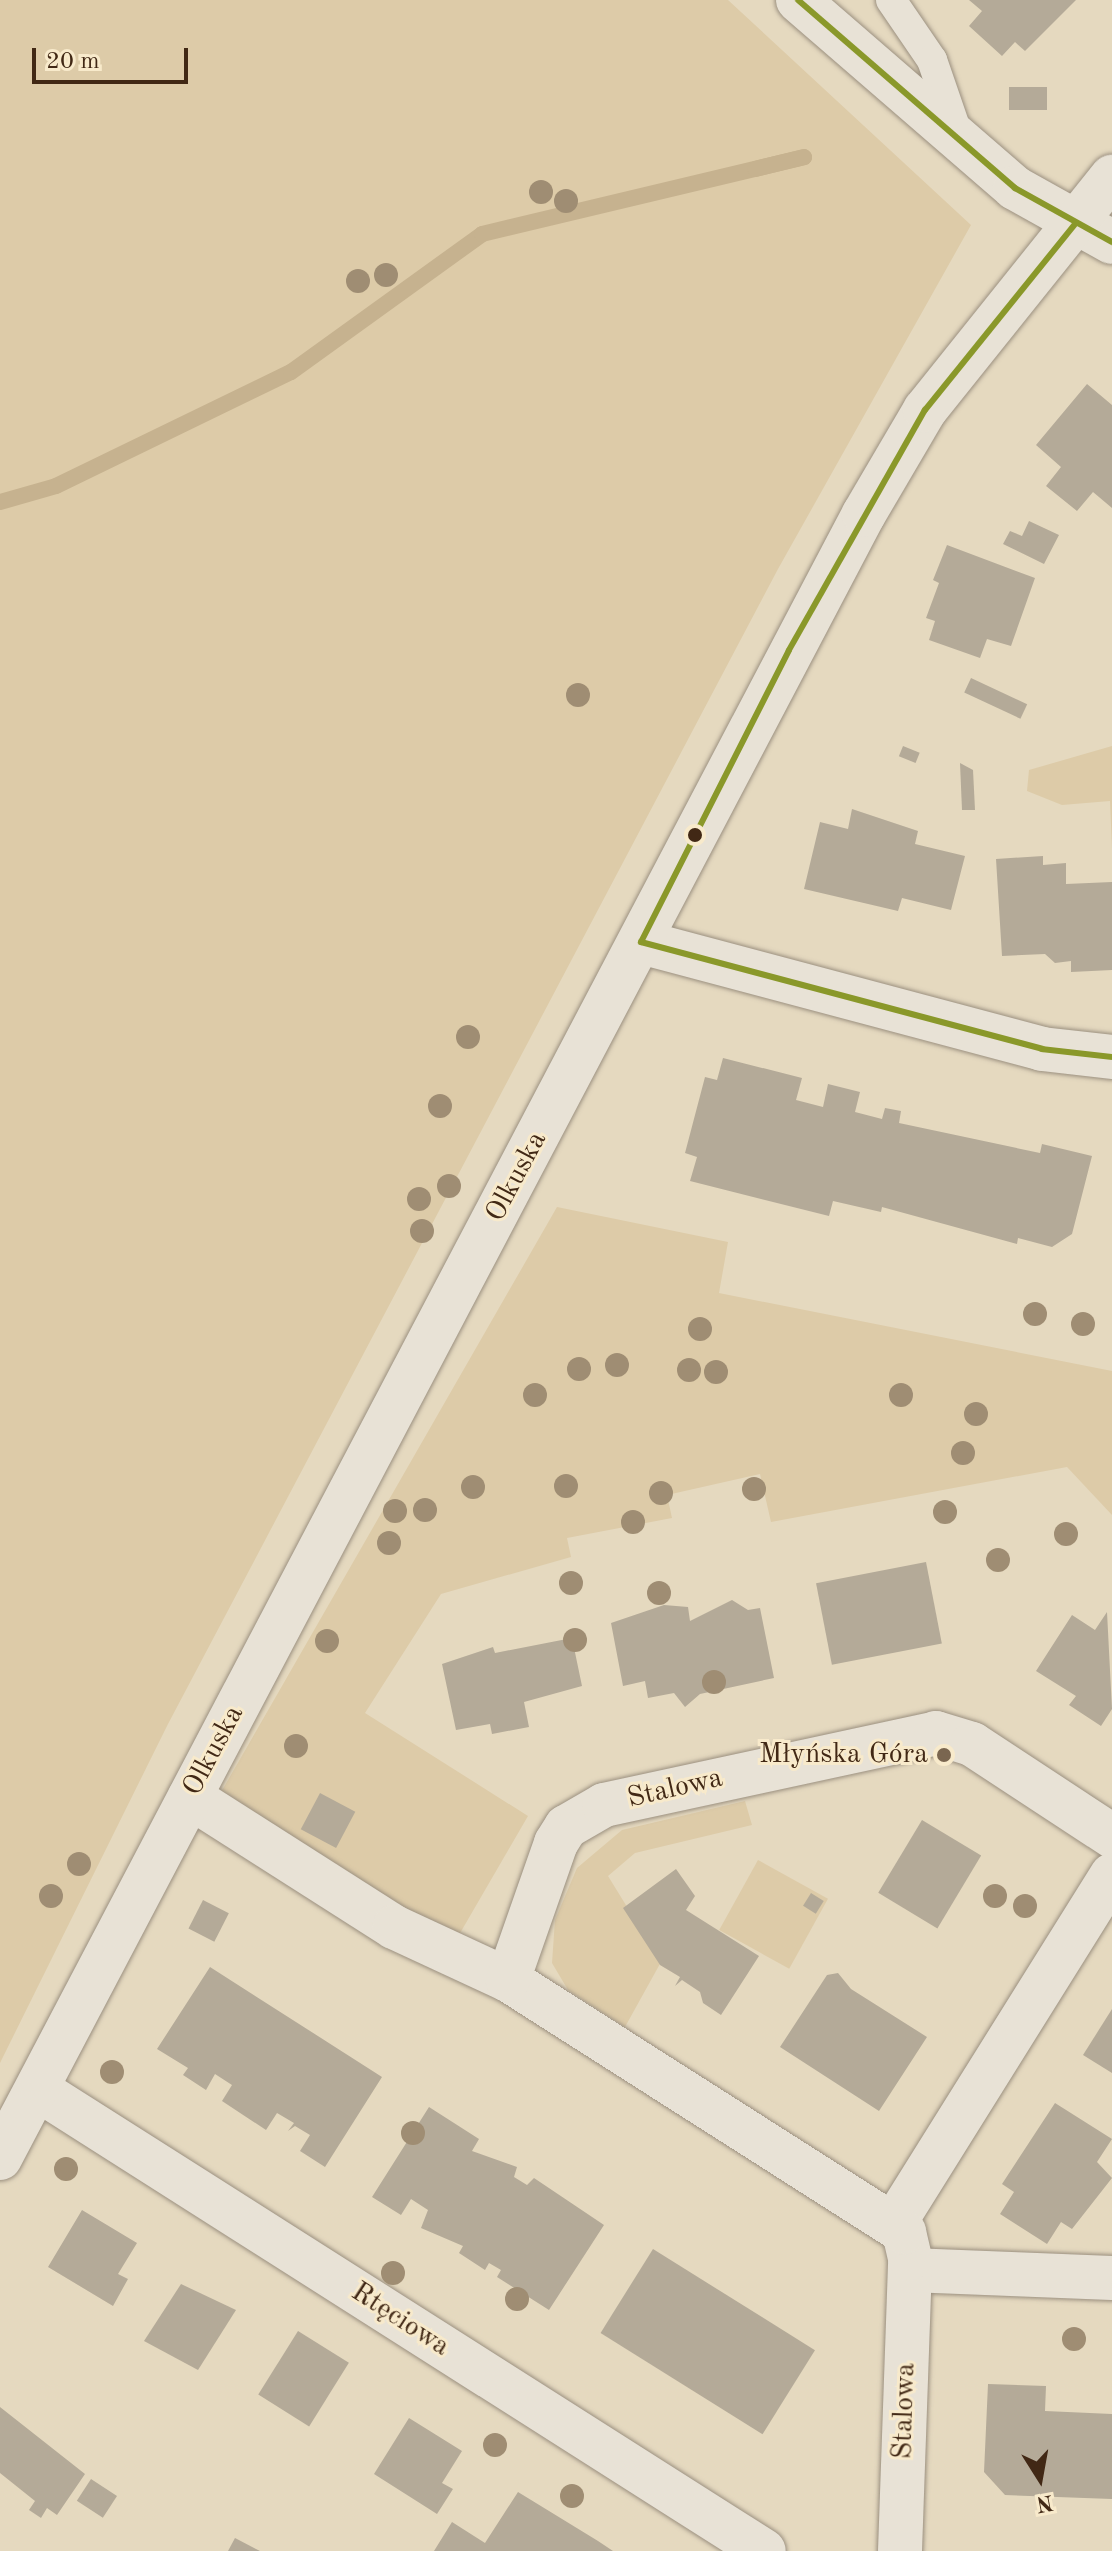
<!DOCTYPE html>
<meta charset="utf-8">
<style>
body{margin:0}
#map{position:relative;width:1112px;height:2551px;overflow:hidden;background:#e5d9bf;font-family:"Old Standard TT",serif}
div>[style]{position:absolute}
.green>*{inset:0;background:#ddcba8;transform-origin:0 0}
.stream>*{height:16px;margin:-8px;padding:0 8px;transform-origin:8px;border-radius:8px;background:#c6b28f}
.building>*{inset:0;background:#b4aa98;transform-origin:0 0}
.roads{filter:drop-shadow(0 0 2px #9b9080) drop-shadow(0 0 2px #9b9080)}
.service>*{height:30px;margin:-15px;padding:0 15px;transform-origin:15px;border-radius:15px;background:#e8e2d6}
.minor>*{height:44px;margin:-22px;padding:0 22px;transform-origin:22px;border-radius:22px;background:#e8e2d6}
.bus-1>*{height:6px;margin:-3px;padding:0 3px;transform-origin:3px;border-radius:3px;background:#8a982a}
.trees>*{width:24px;height:24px;margin:-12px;border-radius:50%;background:#9f8d73}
.dots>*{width:22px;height:22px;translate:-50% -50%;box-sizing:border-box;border:4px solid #f8eacb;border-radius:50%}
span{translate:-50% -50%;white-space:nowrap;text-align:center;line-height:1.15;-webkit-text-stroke:6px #f8eacb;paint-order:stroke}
.street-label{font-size:28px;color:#412815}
.poi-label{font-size:28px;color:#412815}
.right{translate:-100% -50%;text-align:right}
.north{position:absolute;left:1000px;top:2439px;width:80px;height:80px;-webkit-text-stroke:6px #f8eacb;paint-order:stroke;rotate:169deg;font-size:22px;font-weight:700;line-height:32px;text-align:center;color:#412815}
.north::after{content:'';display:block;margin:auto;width:28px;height:36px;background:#412815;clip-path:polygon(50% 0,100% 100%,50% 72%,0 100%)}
.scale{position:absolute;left:32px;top:48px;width:156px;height:36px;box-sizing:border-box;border:4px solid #412815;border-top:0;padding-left:10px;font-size:24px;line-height:28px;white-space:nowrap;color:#412815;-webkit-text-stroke:6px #f8eacb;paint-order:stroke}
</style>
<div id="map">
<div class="green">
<div style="clip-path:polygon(0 0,728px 0,971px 225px,778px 569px,168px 1724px,0 2063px)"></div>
<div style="clip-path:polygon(1112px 746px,1112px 849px,1110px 801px,1062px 805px,1027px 791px,1029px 770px)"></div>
<div style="clip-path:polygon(557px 1207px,728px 1242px,719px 1293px,1112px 1371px,1112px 1515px,1067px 1467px,771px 1522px,760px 1474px,667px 1495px,672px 1518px,567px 1538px,571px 1557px,441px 1594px,365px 1713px,528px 1816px,452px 1947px,220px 1794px)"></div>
<div style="clip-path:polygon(745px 1801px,752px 1825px,635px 1853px,608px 1876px,661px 1962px,625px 2027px,568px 1990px,552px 1963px,555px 1920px,577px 1868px,622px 1830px)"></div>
<div style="left:758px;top:1860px;width:80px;height:80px;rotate:29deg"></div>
</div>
<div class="stream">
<div style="left:0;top:502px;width:58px;rotate:-15.9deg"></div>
<div style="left:56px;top:486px;width:261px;rotate:-25.9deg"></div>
<div style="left:291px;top:372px;width:236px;rotate:-35.8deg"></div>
<div style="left:482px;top:234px;width:331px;rotate:-13.4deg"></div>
<div style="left:804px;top:157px;width:50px;rotate:166.2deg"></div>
</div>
<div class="building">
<div style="clip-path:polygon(969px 0,1076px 0,1025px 51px,1015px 42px,1002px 56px,969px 26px,982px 11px)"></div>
<div style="left:1009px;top:87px;width:38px;height:23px"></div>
<div style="clip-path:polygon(1087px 384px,1112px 405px,1112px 508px,1093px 492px,1077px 511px,1046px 486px,1061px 467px,1036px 445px)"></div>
<div style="clip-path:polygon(1029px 521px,1059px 535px,1044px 564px,1003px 544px,1010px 531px,1022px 536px)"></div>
<div style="clip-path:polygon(947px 545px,1035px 578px,1011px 646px,987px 639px,980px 658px,929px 640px,935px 621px,926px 618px,939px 583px,933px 580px)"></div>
<div style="left:971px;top:678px;width:62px;height:16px;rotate:25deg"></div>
<div style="left:903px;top:746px;width:18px;height:11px;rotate:22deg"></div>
<div style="clip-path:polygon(960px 763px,973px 770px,975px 810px,962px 810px)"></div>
<div style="clip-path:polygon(852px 809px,918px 831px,915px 844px,965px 856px,951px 910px,902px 898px,898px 911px,804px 889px,820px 822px,848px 829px)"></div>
<div style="clip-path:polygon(1043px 856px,1043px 865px,1066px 863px,1066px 884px,1112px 882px,1112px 970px,1071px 972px,1071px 961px,1055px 963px,1045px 954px,1002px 956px,996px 859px)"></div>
<div style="clip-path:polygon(723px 1058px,802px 1078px,796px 1100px,823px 1107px,828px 1084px,860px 1092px,855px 1112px,882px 1119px,885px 1108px,901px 1111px,899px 1123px,1040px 1153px,1042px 1144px,1092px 1156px,1072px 1234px,1052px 1247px,1018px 1238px,1017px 1244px,882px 1207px,881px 1212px,833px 1201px,829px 1216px,690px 1181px,697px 1157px,685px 1153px,705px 1077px,717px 1080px)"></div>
<div style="left:926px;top:1562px;width:83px;height:112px;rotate:79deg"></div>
<div style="clip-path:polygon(732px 1600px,748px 1610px,760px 1608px,774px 1678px,700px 1694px,685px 1707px,674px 1693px,648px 1698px,645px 1681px,623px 1686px,611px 1623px,664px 1605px,688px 1607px,690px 1621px)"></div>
<div style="clip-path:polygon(1107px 1612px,1112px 1709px,1101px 1726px,1069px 1705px,1076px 1696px,1036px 1671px,1072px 1615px,1095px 1630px)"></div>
<div style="clip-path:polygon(572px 1638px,582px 1686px,524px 1702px,529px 1727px,492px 1734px,490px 1724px,456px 1730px,442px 1664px,493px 1647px,495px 1653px)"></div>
<div style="left:320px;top:1793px;width:40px;height:41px;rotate:28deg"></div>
<div style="left:922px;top:1820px;width:69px;height:85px;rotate:31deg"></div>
<div style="clip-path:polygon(676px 1869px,695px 1896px,686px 1910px,759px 1956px,721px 2015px,703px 2003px,700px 1992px,682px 1980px,675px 1986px,680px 1977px,660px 1965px,623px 1908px)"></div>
<div style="left:811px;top:1893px;width:15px;height:15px;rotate:32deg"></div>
<div style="left:203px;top:1900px;width:29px;height:32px;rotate:27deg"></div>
<div style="clip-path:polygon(210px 1967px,382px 2077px,325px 2167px,300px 2151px,310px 2135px,295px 2126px,288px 2131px,294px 2123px,277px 2113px,266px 2130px,222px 2101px,232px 2085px,215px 2074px,206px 2090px,183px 2075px,188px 2068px,157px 2049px)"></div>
<div style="clip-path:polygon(838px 1973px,851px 1989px,927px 2037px,879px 2111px,780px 2047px,827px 1975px)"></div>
<div style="clip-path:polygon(1112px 2009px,1112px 2073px,1083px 2055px)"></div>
<div style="clip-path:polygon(1055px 2103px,1112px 2139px,1097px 2162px,1112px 2178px,1072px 2229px,1061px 2222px,1047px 2244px,1000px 2214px,1014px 2192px,1002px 2184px)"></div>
<div style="clip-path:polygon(429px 2107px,479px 2139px,472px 2151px,517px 2167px,514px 2177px,527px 2185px,534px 2178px,604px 2225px,549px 2310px,497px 2277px,501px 2270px,489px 2263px,485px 2270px,459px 2253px,463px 2246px,421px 2228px,428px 2210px,411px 2199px,401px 2215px,372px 2197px)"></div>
<div style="clip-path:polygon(82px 2210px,137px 2243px,118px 2274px,128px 2279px,113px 2306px,48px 2267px)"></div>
<div style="left:653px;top:2249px;width:191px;height:99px;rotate:32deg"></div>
<div style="clip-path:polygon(181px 2284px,236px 2310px,198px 2370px,144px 2341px)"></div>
<div style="left:298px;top:2331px;width:60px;height:75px;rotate:32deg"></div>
<div style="clip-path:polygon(988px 2384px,1046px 2386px,1045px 2411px,1112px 2414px,1112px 2499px,1005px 2495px,984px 2472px)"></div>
<div style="clip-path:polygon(0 2407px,85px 2474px,57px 2515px,47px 2508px,41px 2518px,29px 2510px,35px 2501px,0 2473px)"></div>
<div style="clip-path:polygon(409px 2418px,462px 2451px,442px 2483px,453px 2489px,437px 2514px,374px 2474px)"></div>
<div style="left:91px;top:2479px;width:31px;height:26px;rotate:33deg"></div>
<div style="clip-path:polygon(518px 2492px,598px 2541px,613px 2551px,434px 2551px,452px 2522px,485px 2543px)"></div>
<div style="clip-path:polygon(235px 2538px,260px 2551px,228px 2551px)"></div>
</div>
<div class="roads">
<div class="service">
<div style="left:891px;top:0;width:73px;rotate:55.7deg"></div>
<div style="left:932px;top:60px;width:89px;rotate:71deg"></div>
</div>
<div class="minor">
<div style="left:798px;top:0;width:287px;rotate:40.9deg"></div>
<div style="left:1015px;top:188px;width:111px;rotate:29.1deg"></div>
<div style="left:641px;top:942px;width:415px;rotate:14.9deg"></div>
<div style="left:1042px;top:1049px;width:70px;rotate:6.5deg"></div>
<div style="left:190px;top:1797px;width:242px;rotate:32.5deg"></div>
<div style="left:394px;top:1927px;width:126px;rotate:24.9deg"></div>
<div style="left:37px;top:2089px;width:861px;rotate:32.44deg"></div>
<div style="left:0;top:2158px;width:1857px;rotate:-62.28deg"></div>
<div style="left:864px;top:514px;width:121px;rotate:-59.6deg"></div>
<div style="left:925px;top:410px;width:299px;rotate:-51.3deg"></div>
<div style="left:895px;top:2222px;width:409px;rotate:-58deg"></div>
<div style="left:910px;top:2270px;width:202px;rotate:2.3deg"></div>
<div style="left:900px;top:2551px;width:293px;rotate:-88deg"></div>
<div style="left:910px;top:2258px;width:27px;rotate:-103deg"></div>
<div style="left:904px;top:2232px;width:469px;rotate:-147.5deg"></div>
<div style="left:508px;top:1980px;width:145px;rotate:-70.7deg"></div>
<div style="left:556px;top:1843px;width:19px;rotate:-58deg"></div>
<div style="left:566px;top:1827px;width:44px;rotate:-30.1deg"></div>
<div style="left:604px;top:1805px;width:340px;rotate:-12.2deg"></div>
<div style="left:936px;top:1733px;width:38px;rotate:17deg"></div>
<div style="left:972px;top:1744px;width:168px;rotate:33.3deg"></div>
</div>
</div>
<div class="bus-1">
<div style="left:798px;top:0;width:287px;rotate:40.9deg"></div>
<div style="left:1015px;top:188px;width:111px;rotate:29.1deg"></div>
<div style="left:641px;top:942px;width:327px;rotate:-63.1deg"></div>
<div style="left:789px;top:650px;width:276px;rotate:-60.5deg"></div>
<div style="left:925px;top:410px;width:239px;rotate:-51.1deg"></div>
<div style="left:641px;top:942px;width:415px;rotate:14.9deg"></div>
<div style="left:1042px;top:1049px;width:70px;rotate:6.5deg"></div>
</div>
<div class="trees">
<div style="left:541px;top:192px"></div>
<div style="left:566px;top:201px"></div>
<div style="left:386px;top:275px"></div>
<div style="left:358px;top:281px"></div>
<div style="left:578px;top:695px"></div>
<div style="left:468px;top:1037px"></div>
<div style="left:440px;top:1106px"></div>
<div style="left:449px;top:1186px"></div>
<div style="left:419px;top:1199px"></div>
<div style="left:422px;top:1231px"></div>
<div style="left:1035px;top:1314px"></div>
<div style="left:1083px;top:1324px"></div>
<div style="left:700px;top:1329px"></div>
<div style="left:617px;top:1365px"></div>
<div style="left:579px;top:1369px"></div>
<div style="left:689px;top:1370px"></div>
<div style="left:716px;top:1372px"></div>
<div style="left:535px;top:1395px"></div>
<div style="left:901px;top:1395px"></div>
<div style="left:976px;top:1414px"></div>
<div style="left:963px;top:1453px"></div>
<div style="left:566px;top:1486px"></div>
<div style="left:473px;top:1487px"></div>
<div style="left:754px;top:1489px"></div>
<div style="left:661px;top:1493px"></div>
<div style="left:425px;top:1510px"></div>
<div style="left:395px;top:1511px"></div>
<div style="left:945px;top:1512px"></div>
<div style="left:633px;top:1522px"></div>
<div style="left:1066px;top:1534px"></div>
<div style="left:389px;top:1543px"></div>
<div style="left:998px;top:1560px"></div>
<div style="left:571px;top:1583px"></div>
<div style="left:659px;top:1593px"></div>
<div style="left:575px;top:1640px"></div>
<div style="left:327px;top:1641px"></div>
<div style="left:714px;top:1682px"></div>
<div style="left:296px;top:1746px"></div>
<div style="left:79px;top:1864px"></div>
<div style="left:51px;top:1896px"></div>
<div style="left:995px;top:1896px"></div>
<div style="left:1025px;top:1906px"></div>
<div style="left:112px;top:2072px"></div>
<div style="left:413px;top:2133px"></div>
<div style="left:66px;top:2169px"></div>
<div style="left:393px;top:2273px"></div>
<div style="left:517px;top:2299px"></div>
<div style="left:1074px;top:2339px"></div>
<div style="left:495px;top:2445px"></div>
<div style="left:572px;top:2496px"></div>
</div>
<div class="dots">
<div style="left:695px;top:835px;background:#412815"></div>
<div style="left:944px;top:1755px;background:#7a6650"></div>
</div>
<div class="street-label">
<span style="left:517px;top:1177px;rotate:-62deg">Olkuska</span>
<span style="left:214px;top:1751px;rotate:-62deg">Olkuska</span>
<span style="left:675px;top:1789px;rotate:-13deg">Stalowa</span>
<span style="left:400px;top:2320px;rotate:33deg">Rtęciowa</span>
<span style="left:905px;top:2411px;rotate:-88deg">Stalowa</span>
</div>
<div class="poi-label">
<span class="right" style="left:928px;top:1755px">Młyńska Góra</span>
</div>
<div class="north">N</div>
<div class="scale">20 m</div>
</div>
